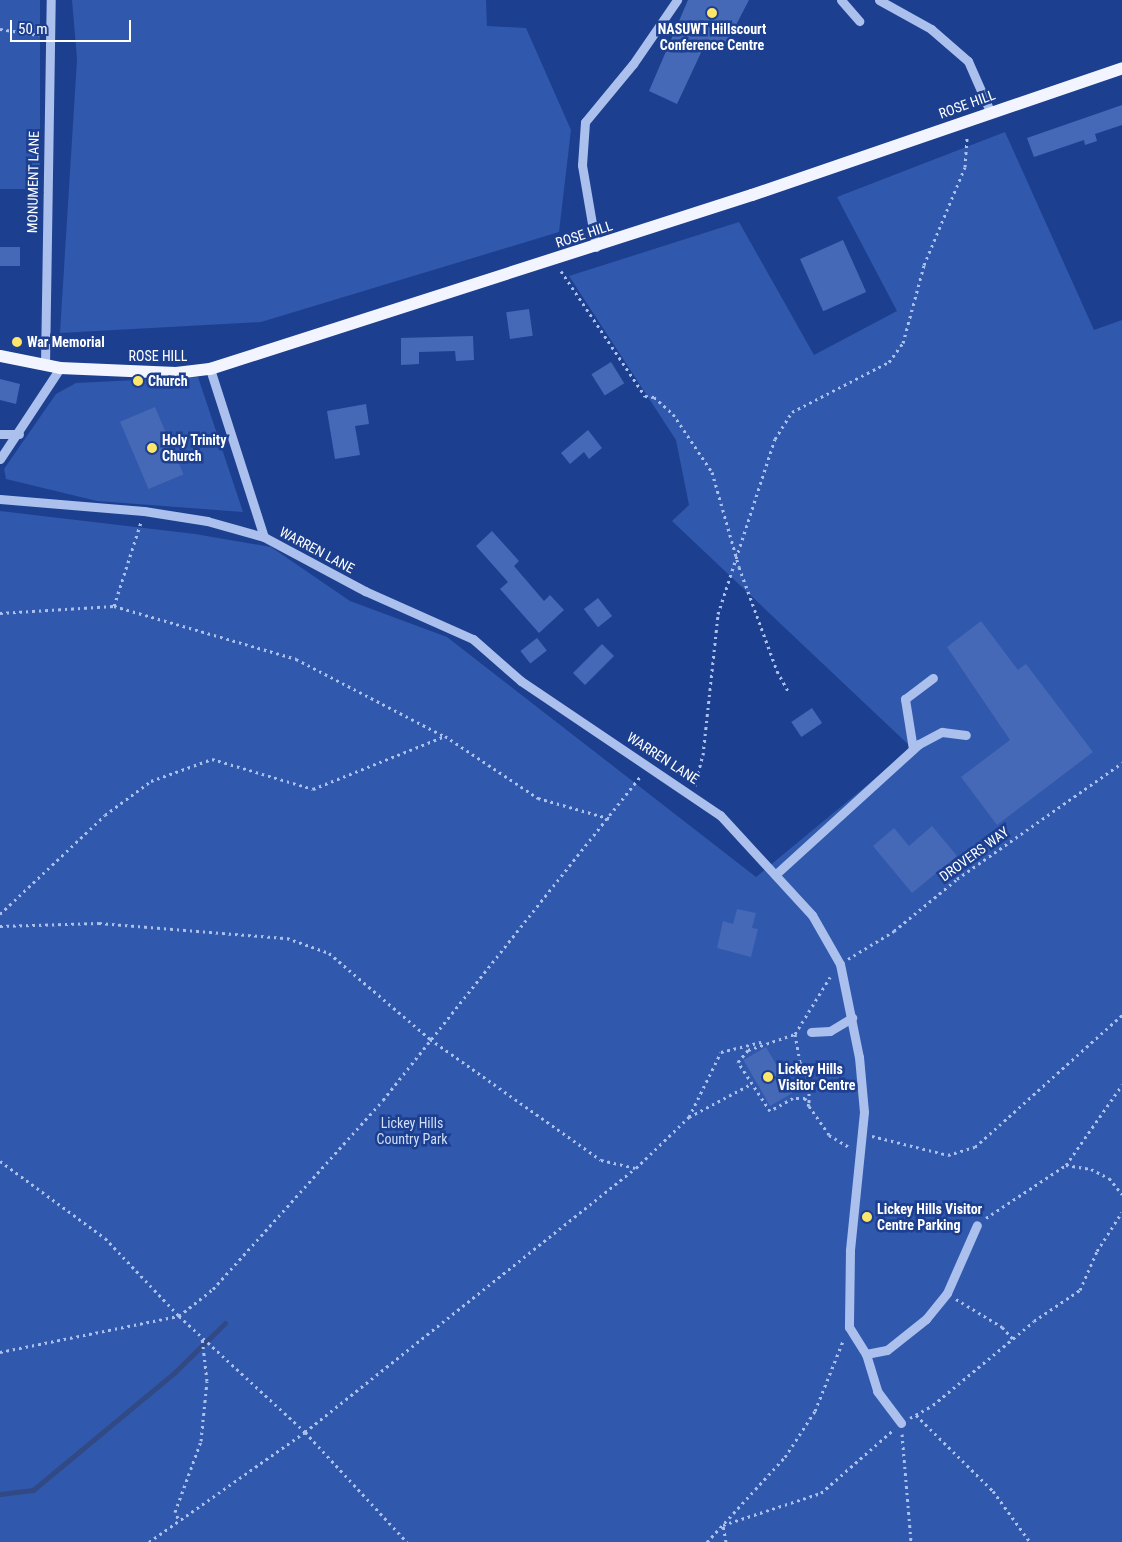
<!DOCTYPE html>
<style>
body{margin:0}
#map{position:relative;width:1122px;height:1542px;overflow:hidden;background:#1d3f8f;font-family:"Roboto Condensed",sans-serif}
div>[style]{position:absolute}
.green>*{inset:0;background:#3058ad;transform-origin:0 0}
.stream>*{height:5px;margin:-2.5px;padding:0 2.5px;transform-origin:2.5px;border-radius:2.5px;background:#314a85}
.building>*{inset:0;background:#4569b7;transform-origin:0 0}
.path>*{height:3px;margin-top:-1.5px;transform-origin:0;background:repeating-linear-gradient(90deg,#abc0ed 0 2.5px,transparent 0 6.5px)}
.minor>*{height:9px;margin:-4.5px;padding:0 4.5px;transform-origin:4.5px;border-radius:4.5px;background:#abc0ed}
.major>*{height:12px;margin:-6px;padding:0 6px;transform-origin:6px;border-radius:6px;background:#f2f5ff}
.dots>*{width:14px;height:14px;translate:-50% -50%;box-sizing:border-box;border:2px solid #1d3f8f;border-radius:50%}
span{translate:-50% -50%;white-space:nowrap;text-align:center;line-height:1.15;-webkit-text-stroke:5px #1d3f8f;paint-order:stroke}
.poi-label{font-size:14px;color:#fff;font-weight:700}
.left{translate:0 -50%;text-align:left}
.street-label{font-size:14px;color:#fff}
.park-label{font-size:14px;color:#d1defa}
.scale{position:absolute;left:10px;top:20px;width:121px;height:22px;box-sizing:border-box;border:2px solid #fff;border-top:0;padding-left:6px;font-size:15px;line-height:18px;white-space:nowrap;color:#fff;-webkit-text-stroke:4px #1d3f8f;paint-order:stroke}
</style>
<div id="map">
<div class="green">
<div style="left:0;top:0;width:40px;height:189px"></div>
<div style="clip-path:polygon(72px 0,486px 0,487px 26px,526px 28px,571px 130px,559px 232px,261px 322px,60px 333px,77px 59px)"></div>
<div style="clip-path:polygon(1005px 132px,1094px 330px,1122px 320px,1122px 1542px,0 1542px,0 511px,195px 534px,271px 547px,350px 601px,447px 637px,756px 877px,912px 748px,672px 521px,689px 505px,676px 440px,569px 276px,739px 222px,814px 355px,897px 311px,837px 197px)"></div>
<div style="clip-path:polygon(198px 377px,243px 512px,97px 501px,6px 479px,4px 469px,56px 394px,76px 383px)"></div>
</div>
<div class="stream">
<div style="left:0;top:1494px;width:33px;rotate:-7deg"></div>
<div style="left:33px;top:1490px;width:185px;rotate:-39.7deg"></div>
<div style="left:175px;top:1372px;width:70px;rotate:-44.4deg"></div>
</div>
<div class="building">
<div style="clip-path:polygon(688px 0,749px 0,723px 50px,706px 42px,677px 104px,649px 91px)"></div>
<div style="clip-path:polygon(1122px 105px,1122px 125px,1095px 134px,1097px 141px,1085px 145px,1084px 140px,1034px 157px,1027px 138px)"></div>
<div style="left:843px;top:240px;width:57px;height:47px;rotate:66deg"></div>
<div style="left:0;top:247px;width:20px;height:19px"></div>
<div style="left:529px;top:309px;width:27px;height:23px;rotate:82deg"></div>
<div style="clip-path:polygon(473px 336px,474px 360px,456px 361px,455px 351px,419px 352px,419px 364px,401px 365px,401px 338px)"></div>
<div style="left:611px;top:362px;width:25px;height:23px;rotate:58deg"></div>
<div style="clip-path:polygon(0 379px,20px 384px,16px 404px,0 400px)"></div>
<div style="clip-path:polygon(366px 404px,369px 424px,355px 426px,360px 455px,335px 459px,327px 411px)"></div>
<div style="left:155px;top:407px;width:73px;height:38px;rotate:67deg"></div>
<div style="clip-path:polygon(588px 430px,602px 448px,589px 459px,584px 452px,570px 464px,561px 453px)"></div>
<div style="clip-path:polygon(492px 531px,519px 561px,514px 566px,544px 601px,550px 595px,564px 610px,539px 633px,500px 589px,508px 582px,476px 546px)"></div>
<div style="left:598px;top:598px;width:23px;height:18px;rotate:52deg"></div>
<div style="clip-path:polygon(981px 621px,1018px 670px,1026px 664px,1093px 752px,997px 825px,961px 777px,1010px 740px,947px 647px)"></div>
<div style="left:537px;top:638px;width:16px;height:21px;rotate:52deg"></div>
<div style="left:602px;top:644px;width:17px;height:41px;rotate:45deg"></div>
<div style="left:812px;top:708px;width:18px;height:25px;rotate:56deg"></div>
<div style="clip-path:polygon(932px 826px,957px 856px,912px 893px,873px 846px,894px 828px,909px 846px)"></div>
<div style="clip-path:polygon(737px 909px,756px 913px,752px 928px,758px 929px,751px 957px,717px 948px,723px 921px,733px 924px)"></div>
<div style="left:766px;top:1047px;width:53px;height:26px;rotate:60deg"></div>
</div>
<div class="path">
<div style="left:0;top:29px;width:39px;rotate:9deg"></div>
<div style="left:561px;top:271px;width:151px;rotate:56.1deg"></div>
<div style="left:645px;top:396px;width:9px;rotate:6deg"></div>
<div style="left:654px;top:397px;width:25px;rotate:42deg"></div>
<div style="left:673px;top:414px;width:70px;rotate:56.1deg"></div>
<div style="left:712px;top:472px;width:99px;rotate:74.1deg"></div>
<div style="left:739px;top:567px;width:111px;rotate:69.9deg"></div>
<div style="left:777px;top:671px;width:25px;rotate:61deg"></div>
<div style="left:114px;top:606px;width:190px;rotate:16.2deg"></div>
<div style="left:296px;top:659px;width:167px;rotate:27.5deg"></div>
<div style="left:0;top:613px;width:114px;rotate:-3.5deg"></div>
<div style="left:114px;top:606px;width:88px;rotate:-72.2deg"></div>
<div style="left:695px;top:786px;width:32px;rotate:-76deg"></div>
<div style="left:703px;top:755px;width:142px;rotate:-83.9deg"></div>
<div style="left:718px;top:614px;width:184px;rotate:-72deg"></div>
<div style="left:775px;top:439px;width:32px;rotate:-58deg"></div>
<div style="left:792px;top:412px;width:109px;rotate:-27.3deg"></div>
<div style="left:889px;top:362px;width:24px;rotate:-54deg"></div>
<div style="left:903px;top:343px;width:81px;rotate:-74.9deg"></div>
<div style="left:924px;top:265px;width:106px;rotate:-67.3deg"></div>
<div style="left:965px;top:167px;width:31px;rotate:-86deg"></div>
<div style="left:0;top:914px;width:144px;rotate:-43.3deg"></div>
<div style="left:105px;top:815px;width:57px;rotate:-36.5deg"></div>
<div style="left:151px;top:781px;width:65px;rotate:-19.8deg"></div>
<div style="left:212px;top:759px;width:105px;rotate:16.5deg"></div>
<div style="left:313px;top:789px;width:142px;rotate:-21.9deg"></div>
<div style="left:445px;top:736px;width:112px;rotate:33.7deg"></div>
<div style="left:538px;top:798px;width:76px;rotate:16deg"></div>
<div style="left:0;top:926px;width:99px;rotate:-1.7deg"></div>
<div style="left:99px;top:923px;width:189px;rotate:4.6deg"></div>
<div style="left:287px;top:938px;width:45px;rotate:19.7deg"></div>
<div style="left:329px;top:953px;width:133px;rotate:40.4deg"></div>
<div style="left:430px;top:1039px;width:209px;rotate:35.3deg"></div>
<div style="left:601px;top:1160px;width:35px;rotate:13deg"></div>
<div style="left:848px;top:959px;width:54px;rotate:-31.3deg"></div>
<div style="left:894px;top:931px;width:82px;rotate:-39.5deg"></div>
<div style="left:957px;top:879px;width:202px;rotate:-35.1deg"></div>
<div style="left:795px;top:1034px;width:28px;rotate:80deg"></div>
<div style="left:800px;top:1062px;width:20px;rotate:63deg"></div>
<div style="left:809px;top:1080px;width:26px;rotate:90deg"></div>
<div style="left:809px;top:1106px;width:35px;rotate:55deg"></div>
<div style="left:829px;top:1135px;width:23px;rotate:31deg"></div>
<div style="left:781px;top:1072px;width:21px;rotate:-28deg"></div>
<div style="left:809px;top:1106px;width:9px;rotate:-117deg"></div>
<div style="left:805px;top:1098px;width:12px;rotate:180deg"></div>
<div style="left:793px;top:1098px;width:26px;rotate:151deg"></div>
<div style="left:770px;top:1111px;width:59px;rotate:-123.1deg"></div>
<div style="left:738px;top:1062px;width:16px;rotate:-50deg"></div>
<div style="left:748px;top:1050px;width:50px;rotate:-18.8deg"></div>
<div style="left:795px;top:1034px;width:67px;rotate:-58.4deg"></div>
<div style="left:689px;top:1117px;width:72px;rotate:-63.8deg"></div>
<div style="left:721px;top:1052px;width:45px;rotate:-14deg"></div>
<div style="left:872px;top:1136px;width:78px;rotate:14deg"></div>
<div style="left:948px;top:1155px;width:28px;rotate:-17deg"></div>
<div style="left:975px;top:1147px;width:198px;rotate:-41.9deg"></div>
<div style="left:0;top:1161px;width:130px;rotate:36.3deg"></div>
<div style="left:105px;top:1238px;width:108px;rotate:46.5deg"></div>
<div style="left:179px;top:1316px;width:171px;rotate:42.6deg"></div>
<div style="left:305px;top:1432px;width:150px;rotate:47.2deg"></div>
<div style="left:1066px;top:1165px;width:25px;rotate:9deg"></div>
<div style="left:1091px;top:1169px;width:20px;rotate:27deg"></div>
<div style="left:1109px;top:1178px;width:21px;rotate:51deg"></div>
<div style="left:986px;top:1218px;width:96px;rotate:-33.5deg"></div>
<div style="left:1066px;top:1165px;width:98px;rotate:-55deg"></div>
<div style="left:956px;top:1299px;width:54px;rotate:31.3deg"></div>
<div style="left:1002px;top:1327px;width:18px;rotate:47deg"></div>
<div style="left:0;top:1352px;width:183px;rotate:-11.4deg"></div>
<div style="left:179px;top:1316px;width:43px;rotate:-38.5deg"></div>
<div style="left:213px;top:1289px;width:254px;rotate:-48deg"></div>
<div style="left:383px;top:1100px;width:414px;rotate:-51.5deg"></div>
<div style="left:916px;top:1415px;width:108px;rotate:44.6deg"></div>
<div style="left:993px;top:1491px;width:63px;rotate:54deg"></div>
<div style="left:910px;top:1418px;width:26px;rotate:-29deg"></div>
<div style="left:933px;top:1405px;width:131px;rotate:-39.7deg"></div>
<div style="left:1034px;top:1321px;width:55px;rotate:-34deg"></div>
<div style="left:1080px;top:1290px;width:43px;rotate:-66.4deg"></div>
<div style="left:1097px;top:1251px;width:46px;rotate:-57.3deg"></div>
<div style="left:902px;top:1434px;width:108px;rotate:85.2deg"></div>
<div style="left:178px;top:1518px;width:7px;rotate:-117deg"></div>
<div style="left:175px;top:1512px;width:76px;rotate:-69.9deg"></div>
<div style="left:201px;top:1441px;width:60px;rotate:-84.3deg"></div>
<div style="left:207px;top:1381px;width:44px;rotate:-96.5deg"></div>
<div style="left:149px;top:1542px;width:191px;rotate:-35.2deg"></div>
<div style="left:305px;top:1432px;width:423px;rotate:-38.6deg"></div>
<div style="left:636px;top:1168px;width:74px;rotate:-43.9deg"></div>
<div style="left:689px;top:1117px;width:70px;rotate:-28deg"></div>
<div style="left:707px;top:1542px;width:115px;rotate:-47.5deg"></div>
<div style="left:785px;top:1457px;width:55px;rotate:-56.9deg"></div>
<div style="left:815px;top:1411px;width:75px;rotate:-68.2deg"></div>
<div style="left:726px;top:1542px;width:17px;rotate:-100deg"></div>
<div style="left:723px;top:1525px;width:103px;rotate:-18.1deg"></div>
<div style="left:821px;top:1493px;width:96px;rotate:-41.2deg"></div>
</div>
<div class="minor">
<div style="left:841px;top:0;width:28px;rotate:49deg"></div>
<div style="left:879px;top:0;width:60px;rotate:29.1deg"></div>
<div style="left:931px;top:29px;width:49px;rotate:40.9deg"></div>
<div style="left:968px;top:61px;width:55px;rotate:66.3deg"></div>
<div style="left:596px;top:247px;width:83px;rotate:-99.7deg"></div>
<div style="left:582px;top:165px;width:43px;rotate:-86deg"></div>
<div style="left:585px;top:122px;width:75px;rotate:-50.4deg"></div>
<div style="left:633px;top:64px;width:78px;rotate:-55.5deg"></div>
<div style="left:45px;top:365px;width:365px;rotate:-89.1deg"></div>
<div style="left:210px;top:369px;width:176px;rotate:72.2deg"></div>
<div style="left:264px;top:537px;width:115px;rotate:28.1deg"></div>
<div style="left:365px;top:591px;width:118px;rotate:24deg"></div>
<div style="left:473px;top:639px;width:64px;rotate:41.2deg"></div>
<div style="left:521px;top:681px;width:240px;rotate:34deg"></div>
<div style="left:720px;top:815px;width:136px;rotate:47.4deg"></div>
<div style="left:812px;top:915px;width:56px;rotate:60.3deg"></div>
<div style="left:840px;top:964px;width:95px;rotate:78.5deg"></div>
<div style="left:859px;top:1057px;width:55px;rotate:84.8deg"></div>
<div style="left:864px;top:1112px;width:140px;rotate:95.8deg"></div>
<div style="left:850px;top:1251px;width:76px;rotate:90.8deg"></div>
<div style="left:849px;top:1327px;width:32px;rotate:58deg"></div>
<div style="left:866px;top:1354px;width:39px;rotate:73deg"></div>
<div style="left:877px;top:1391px;width:40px;rotate:53deg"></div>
<div style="left:0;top:434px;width:19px"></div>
<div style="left:0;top:459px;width:109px;rotate:-56.6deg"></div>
<div style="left:0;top:499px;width:144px;rotate:4.8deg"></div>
<div style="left:144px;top:511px;width:64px;rotate:9deg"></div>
<div style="left:207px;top:521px;width:59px;rotate:15.7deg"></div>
<div style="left:913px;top:749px;width:51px;rotate:-99.1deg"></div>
<div style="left:905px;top:699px;width:35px;rotate:-37deg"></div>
<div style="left:776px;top:874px;width:193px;rotate:-42.3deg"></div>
<div style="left:919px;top:744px;width:26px;rotate:-28deg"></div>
<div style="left:942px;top:732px;width:24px;rotate:7deg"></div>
<div style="left:811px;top:1032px;width:19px;rotate:-3deg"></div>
<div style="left:830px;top:1031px;width:26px;rotate:-31deg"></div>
<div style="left:866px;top:1354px;width:21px;rotate:-11deg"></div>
<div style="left:887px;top:1350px;width:50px;rotate:-38.5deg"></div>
<div style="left:926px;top:1319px;width:33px;rotate:-51deg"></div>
<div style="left:947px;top:1293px;width:74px;rotate:-66.2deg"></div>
</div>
<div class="major">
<div style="left:0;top:356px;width:61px;rotate:11.3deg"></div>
<div style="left:60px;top:368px;width:116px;rotate:2.5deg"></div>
<div style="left:176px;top:373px;width:34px;rotate:-7deg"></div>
<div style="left:210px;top:369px;width:569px;rotate:-17.8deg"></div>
<div style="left:752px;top:195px;width:391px;rotate:-18.9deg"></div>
</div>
<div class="dots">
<div style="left:712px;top:13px;background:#fde669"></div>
<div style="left:17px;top:342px;background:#fde669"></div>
<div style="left:138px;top:381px;background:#fde669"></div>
<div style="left:152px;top:448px;background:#fde669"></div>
<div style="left:768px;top:1077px;background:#fde669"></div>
<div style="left:867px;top:1217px;background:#fde669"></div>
</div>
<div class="poi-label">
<span style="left:712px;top:37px">NASUWT Hillscourt<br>Conference Centre</span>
<span class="left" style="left:27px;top:342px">War Memorial</span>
<span class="left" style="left:148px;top:381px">Church</span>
<span class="left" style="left:162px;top:448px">Holy Trinity<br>Church</span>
<span class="left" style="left:778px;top:1077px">Lickey Hills<br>Visitor Centre</span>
<span class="left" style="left:877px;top:1217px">Lickey Hills Visitor<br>Centre Parking</span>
</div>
<div class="street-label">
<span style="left:967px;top:104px;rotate:-20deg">ROSE HILL</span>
<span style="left:33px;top:182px;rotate:-89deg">MONUMENT LANE</span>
<span style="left:584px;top:234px;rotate:-18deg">ROSE HILL</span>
<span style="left:158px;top:356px">ROSE HILL</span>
<span style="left:317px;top:550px;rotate:28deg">WARREN LANE</span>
<span style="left:663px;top:758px;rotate:33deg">WARREN LANE</span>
<span style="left:974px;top:854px;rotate:-36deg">DROVERS WAY</span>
</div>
<div class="park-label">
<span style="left:412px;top:1131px">Lickey Hills<br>Country Park</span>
</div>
<div class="scale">50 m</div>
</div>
